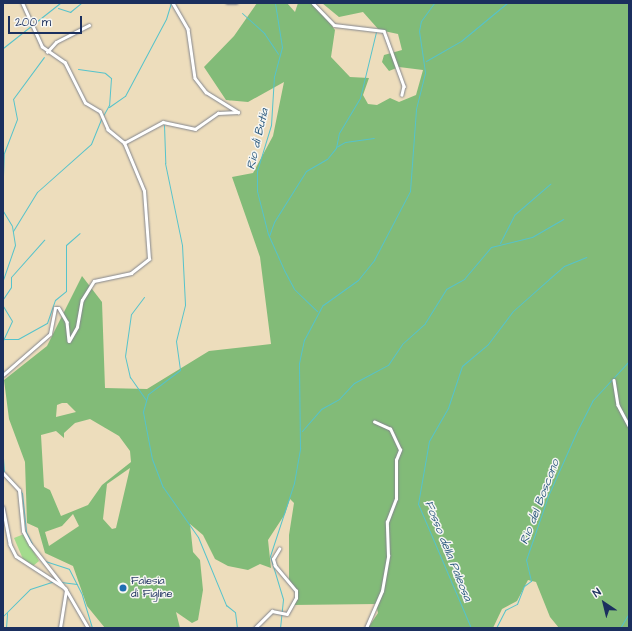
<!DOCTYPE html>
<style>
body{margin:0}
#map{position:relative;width:632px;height:631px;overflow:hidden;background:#edddbc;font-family:"Architects Daughter",sans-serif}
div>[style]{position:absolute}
.green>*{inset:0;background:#a3db8d}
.forest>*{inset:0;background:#82bb78}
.stream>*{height:1px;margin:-0.5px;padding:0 0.5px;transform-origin:0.5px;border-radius:0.5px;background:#56c3cb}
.roads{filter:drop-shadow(0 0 1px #84868d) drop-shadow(0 0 1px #84868d)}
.street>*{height:2.5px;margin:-1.25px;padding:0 1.25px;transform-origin:1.25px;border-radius:1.25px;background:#fff}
.secondary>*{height:3px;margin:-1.5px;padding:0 1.5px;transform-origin:1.5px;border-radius:1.5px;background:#fff}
.dots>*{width:11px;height:11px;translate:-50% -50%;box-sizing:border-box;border:2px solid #f6f6f2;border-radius:50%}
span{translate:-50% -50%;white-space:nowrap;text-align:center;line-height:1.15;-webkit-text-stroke:3px #f6f6f2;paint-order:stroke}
.poi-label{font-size:11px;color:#1b2f5e}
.left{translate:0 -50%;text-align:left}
.water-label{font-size:12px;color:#2d5b7f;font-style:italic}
.frame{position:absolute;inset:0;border:4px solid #1b2f5e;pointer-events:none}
.north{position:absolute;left:584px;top:583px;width:40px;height:40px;-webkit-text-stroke:3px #f6f6f2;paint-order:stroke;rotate:325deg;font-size:11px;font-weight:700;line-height:16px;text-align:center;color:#1b2f5e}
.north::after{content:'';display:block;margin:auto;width:14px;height:18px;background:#1b2f5e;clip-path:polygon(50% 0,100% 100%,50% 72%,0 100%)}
.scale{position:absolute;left:8px;top:16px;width:74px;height:18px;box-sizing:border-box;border:2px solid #1b2f5e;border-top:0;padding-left:5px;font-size:12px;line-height:14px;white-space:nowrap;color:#1b2f5e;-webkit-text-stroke:3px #f6f6f2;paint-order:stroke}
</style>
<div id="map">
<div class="green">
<div style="clip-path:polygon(24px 534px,39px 561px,33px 566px,23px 559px,14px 538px)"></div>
</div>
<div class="forest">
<div style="clip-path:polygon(evenodd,257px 3px,287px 3px,295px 12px,298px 3px,315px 3px,335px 30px,331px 57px,350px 77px,369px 78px,363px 95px,368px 104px,377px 105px,390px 98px,399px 102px,416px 95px,423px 70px,399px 67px,389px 71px,382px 62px,384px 55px,402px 50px,398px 34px,379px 30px,363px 12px,339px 17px,322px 3px,629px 3px,629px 628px,559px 628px,550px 617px,536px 582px,528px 580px,517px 601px,502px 609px,493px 628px,368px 628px,378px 613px,376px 604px,291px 605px,298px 599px,297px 590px,289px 580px,289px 535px,294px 503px,290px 499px,285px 514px,268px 540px,271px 568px,260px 564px,248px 570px,228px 566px,215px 559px,203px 535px,190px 524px,193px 552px,200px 560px,203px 590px,198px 620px,192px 623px,176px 612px,180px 628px,105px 628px,87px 606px,73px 566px,45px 553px,38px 528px,27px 523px,25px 462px,9px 419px,4px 380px,47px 346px,82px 276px,102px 302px,105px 388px,147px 389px,209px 351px,271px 344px,260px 257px,232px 177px,253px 173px,273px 136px,284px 82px,248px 102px,226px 100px,204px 67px,234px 36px,257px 3px,62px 403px,67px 403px,76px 412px,56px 417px,57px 405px,62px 403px,257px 3px,90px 419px,119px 436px,130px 451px,131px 462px,102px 485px,88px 505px,61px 516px,50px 490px,44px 487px,41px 435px,56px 431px,64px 438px,64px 433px,75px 423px,90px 419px,257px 3px,130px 468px,116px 528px,112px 529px,103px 519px,107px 484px,130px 468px,257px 3px,73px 514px,79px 526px,49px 546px,45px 532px,62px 526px,73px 514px)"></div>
</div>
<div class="stream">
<div style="left:275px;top:3px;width:45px;rotate:81deg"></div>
<div style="left:282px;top:47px;width:30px;rotate:105deg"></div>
<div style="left:274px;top:76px;width:49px;rotate:93.5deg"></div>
<div style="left:271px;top:125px;width:48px;rotate:106.9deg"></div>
<div style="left:257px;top:171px;width:20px;rotate:90deg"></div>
<div style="left:257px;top:191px;width:44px;rotate:75.7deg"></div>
<div style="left:268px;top:234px;width:39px;rotate:66deg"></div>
<div style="left:284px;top:270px;width:21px;rotate:62deg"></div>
<div style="left:294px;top:289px;width:32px;rotate:44deg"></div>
<div style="left:58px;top:8px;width:13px;rotate:18deg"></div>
<div style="left:70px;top:12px;width:14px;rotate:-39deg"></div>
<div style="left:242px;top:13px;width:30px;rotate:42deg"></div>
<div style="left:264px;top:33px;width:25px;rotate:56deg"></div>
<div style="left:3px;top:48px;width:73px;rotate:-38.3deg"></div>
<div style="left:426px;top:61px;width:40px;rotate:-29.7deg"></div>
<div style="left:461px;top:41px;width:60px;rotate:-39.6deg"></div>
<div style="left:78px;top:69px;width:27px;rotate:8deg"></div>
<div style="left:105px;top:73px;width:8px;rotate:40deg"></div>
<div style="left:111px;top:78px;width:27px;rotate:94deg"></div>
<div style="left:109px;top:105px;width:13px;rotate:119deg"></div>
<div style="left:109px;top:107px;width:19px;rotate:-35deg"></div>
<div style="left:125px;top:96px;width:87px;rotate:-62deg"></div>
<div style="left:166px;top:19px;width:17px;rotate:-73deg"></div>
<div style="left:164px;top:125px;width:38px;rotate:88deg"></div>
<div style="left:165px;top:163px;width:84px;rotate:78.3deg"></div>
<div style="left:182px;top:245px;width:60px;rotate:87.1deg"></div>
<div style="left:185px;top:305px;width:37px;rotate:104deg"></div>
<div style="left:176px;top:341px;width:29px;rotate:82deg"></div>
<div style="left:180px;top:370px;width:40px;rotate:143deg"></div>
<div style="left:148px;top:394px;width:19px;rotate:106deg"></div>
<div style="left:143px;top:412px;width:48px;rotate:79.2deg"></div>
<div style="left:152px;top:459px;width:30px;rotate:69deg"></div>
<div style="left:163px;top:487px;width:61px;rotate:55deg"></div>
<div style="left:198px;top:537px;width:74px;rotate:67.6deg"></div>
<div style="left:226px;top:605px;width:11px;rotate:38deg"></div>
<div style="left:235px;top:612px;width:16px;rotate:83deg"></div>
<div style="left:336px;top:147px;width:10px;rotate:-29deg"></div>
<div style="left:345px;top:142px;width:29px;rotate:-8deg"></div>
<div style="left:3px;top:176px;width:23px;rotate:-88deg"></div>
<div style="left:4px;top:153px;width:36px;rotate:-69deg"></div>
<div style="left:17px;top:119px;width:20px;rotate:-101deg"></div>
<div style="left:13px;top:99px;width:52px;rotate:-53.6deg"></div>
<div style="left:3px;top:211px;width:17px;rotate:59deg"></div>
<div style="left:12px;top:226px;width:19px;rotate:81deg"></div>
<div style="left:15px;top:245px;width:36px;rotate:109deg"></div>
<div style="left:13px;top:231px;width:46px;rotate:-58.4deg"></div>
<div style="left:37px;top:192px;width:72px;rotate:-41.6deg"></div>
<div style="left:91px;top:144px;width:27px;rotate:-68deg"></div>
<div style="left:269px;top:236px;width:15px;rotate:-70deg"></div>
<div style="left:274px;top:222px;width:60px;rotate:-57.9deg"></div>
<div style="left:306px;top:171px;width:24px;rotate:-30deg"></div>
<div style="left:327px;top:159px;width:14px;rotate:-51deg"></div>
<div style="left:336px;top:148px;width:15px;rotate:-79deg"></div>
<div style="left:339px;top:133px;width:41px;rotate:-59deg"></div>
<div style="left:360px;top:98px;width:68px;rotate:-76.4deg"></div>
<div style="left:500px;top:243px;width:31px;rotate:-63deg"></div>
<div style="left:514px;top:215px;width:48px;rotate:-40.7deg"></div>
<div style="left:144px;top:297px;width:21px;rotate:127deg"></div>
<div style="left:131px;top:314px;width:42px;rotate:98.1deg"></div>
<div style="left:125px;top:356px;width:22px;rotate:77deg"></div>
<div style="left:130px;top:377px;width:28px;rotate:55deg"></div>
<div style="left:3px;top:299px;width:14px;rotate:-56deg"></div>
<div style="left:11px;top:287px;width:10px;rotate:-90deg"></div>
<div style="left:11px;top:277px;width:50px;rotate:-48.3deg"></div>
<div style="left:3px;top:306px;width:17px;rotate:59deg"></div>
<div style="left:12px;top:321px;width:21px;rotate:115deg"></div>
<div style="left:4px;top:339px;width:14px"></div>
<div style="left:18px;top:339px;width:33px;rotate:-29deg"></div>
<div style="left:47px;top:323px;width:24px;rotate:-71deg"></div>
<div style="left:55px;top:300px;width:14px;rotate:-39deg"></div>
<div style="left:66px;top:291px;width:46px;rotate:-90deg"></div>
<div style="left:66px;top:245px;width:18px;rotate:-41deg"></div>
<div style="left:302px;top:431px;width:29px;rotate:-49deg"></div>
<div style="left:321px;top:409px;width:21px;rotate:-29deg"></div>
<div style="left:339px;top:399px;width:22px;rotate:-47deg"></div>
<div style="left:354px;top:383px;width:38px;rotate:-28deg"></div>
<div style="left:388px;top:365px;width:25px;rotate:-56deg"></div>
<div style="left:402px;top:344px;width:31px;rotate:-42deg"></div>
<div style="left:425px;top:323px;width:40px;rotate:-58deg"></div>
<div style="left:446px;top:289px;width:21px;rotate:-29deg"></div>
<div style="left:464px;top:279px;width:42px;rotate:-49.8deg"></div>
<div style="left:491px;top:247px;width:42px;rotate:-13.7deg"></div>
<div style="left:532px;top:237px;width:36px;rotate:-30deg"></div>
<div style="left:3px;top:458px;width:13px;rotate:86deg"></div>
<div style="left:11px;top:480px;width:17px;rotate:50deg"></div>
<div style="left:22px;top:493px;width:39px;rotate:84deg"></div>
<div style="left:26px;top:532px;width:13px;rotate:63deg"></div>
<div style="left:45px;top:561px;width:25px;rotate:18deg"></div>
<div style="left:69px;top:569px;width:29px;rotate:63deg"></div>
<div style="left:82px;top:595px;width:34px;rotate:73deg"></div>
<div style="left:61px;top:582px;width:16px;rotate:7deg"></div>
<div style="left:3px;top:616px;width:38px;rotate:-45deg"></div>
<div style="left:30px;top:589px;width:25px;rotate:-18deg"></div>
<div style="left:6px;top:628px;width:15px;rotate:-86deg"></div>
<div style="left:280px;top:628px;width:29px;rotate:-84deg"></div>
<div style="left:283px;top:599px;width:45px;rotate:-106.8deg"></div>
<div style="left:270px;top:556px;width:77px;rotate:-71.8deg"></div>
<div style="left:294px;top:483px;width:36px;rotate:-80deg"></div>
<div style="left:300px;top:448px;width:85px;rotate:-90.7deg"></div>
<div style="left:299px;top:363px;width:24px;rotate:-78deg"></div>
<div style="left:304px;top:340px;width:40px;rotate:-62deg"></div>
<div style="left:323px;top:305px;width:43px;rotate:-35.5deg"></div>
<div style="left:358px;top:280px;width:26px;rotate:-51deg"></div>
<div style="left:374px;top:260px;width:78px;rotate:-62.4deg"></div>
<div style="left:410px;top:191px;width:82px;rotate:-85.8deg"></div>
<div style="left:416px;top:109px;width:38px;rotate:-76deg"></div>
<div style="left:425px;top:72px;width:41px;rotate:-98.3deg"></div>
<div style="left:419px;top:31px;width:10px;rotate:-79deg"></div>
<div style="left:421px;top:21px;width:22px;rotate:-54deg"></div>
<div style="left:471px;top:628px;width:135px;rotate:-113.1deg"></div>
<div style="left:418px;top:504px;width:64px;rotate:-80.1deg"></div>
<div style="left:429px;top:441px;width:38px;rotate:-60deg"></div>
<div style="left:448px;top:408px;width:44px;rotate:-71.6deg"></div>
<div style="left:462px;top:366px;width:34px;rotate:-40deg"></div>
<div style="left:488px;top:344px;width:41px;rotate:-52.9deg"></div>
<div style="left:513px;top:311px;width:48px;rotate:-41.6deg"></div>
<div style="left:549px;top:279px;width:20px;rotate:-41deg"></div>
<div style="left:564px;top:266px;width:24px;rotate:-22deg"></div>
<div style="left:496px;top:628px;width:20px;rotate:-63deg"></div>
<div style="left:505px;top:610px;width:13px;rotate:-27deg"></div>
<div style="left:517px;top:604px;width:19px;rotate:-69deg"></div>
<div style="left:524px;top:586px;width:9px;rotate:-36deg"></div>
<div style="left:531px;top:581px;width:22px;rotate:-103deg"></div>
<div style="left:526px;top:560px;width:68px;rotate:-71deg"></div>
<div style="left:548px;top:496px;width:69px;rotate:-66deg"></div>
<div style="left:576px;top:433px;width:36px;rotate:-63deg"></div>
<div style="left:592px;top:401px;width:54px;rotate:-47.2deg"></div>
<div style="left:620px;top:628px;width:17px;rotate:-59deg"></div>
</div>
<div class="roads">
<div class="street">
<div style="left:173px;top:3px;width:30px;rotate:60deg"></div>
<div style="left:188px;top:29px;width:49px;rotate:81.9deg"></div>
<div style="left:195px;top:78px;width:18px;rotate:52deg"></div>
<div style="left:206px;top:92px;width:38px;rotate:32deg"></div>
<div style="left:227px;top:3px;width:10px"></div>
<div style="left:313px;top:3px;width:30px;rotate:46deg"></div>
<div style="left:334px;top:25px;width:50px;rotate:6.8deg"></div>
<div style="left:384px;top:31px;width:59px;rotate:70deg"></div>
<div style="left:404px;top:86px;width:9px;rotate:103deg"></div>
<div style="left:47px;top:52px;width:13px;rotate:-48deg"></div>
<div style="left:56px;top:42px;width:37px;rotate:-27deg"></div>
<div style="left:124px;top:143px;width:44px;rotate:-28.3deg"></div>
<div style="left:163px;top:122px;width:33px;rotate:12deg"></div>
<div style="left:195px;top:129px;width:28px;rotate:-35deg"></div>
<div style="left:218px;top:113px;width:20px;rotate:-3deg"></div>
<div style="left:3px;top:375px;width:62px;rotate:-41.1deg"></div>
<div style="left:50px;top:334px;width:26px;rotate:-79deg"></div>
<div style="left:55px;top:308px;width:4px"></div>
<div style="left:59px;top:308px;width:16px;rotate:60deg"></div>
<div style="left:67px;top:322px;width:19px;rotate:84deg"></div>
<div style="left:69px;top:341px;width:16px;rotate:-60deg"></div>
<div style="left:77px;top:327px;width:27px;rotate:-80deg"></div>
<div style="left:82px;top:300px;width:22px;rotate:-58deg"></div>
<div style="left:94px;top:281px;width:38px;rotate:-12deg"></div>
<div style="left:131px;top:273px;width:23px;rotate:-38deg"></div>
<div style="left:149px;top:259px;width:68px;rotate:-94.2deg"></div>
<div style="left:144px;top:191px;width:52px;rotate:-112.6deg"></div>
<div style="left:124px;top:143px;width:21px;rotate:-141deg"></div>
<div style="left:108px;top:130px;width:20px;rotate:-114deg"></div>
<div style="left:100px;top:112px;width:17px;rotate:-149deg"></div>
<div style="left:85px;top:103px;width:45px;rotate:-116.6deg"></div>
<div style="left:65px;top:63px;width:28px;rotate:-145deg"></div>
<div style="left:42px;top:47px;width:48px;rotate:-114.4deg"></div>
<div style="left:614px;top:380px;width:25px;rotate:81deg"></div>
<div style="left:618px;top:405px;width:24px;rotate:62deg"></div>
<div style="left:3px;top:507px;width:38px;rotate:79deg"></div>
<div style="left:10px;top:544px;width:13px;rotate:63deg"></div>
<div style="left:16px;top:556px;width:59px;rotate:33.1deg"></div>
<div style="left:60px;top:628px;width:38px;rotate:-81deg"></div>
<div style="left:255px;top:628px;width:24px;rotate:-45deg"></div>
<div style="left:272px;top:611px;width:15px;rotate:11deg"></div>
<div style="left:287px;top:614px;width:18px;rotate:-61deg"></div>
<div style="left:296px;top:598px;width:7px;rotate:-90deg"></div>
<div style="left:296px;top:591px;width:33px;rotate:-130deg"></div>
<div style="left:275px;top:566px;width:7px;rotate:-106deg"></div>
<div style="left:273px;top:559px;width:12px;rotate:-59deg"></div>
<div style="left:366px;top:628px;width:40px;rotate:-66.6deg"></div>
<div style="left:382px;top:591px;width:36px;rotate:-80deg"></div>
<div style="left:388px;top:556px;width:34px;rotate:-92deg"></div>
<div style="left:387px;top:522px;width:25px;rotate:-69deg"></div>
<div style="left:396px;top:499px;width:39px;rotate:-90deg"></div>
<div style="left:396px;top:460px;width:11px;rotate:-68deg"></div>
<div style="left:400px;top:450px;width:23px;rotate:-115deg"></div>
<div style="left:390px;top:429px;width:17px;rotate:-156deg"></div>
</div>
<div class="secondary">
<div style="left:3px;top:473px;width:23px;rotate:47deg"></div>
<div style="left:19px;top:490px;width:41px;rotate:84.4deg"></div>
<div style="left:23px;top:531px;width:15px;rotate:62deg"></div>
<div style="left:30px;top:544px;width:58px;rotate:52deg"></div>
<div style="left:66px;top:590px;width:44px;rotate:59.9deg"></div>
</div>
</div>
<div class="dots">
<div style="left:123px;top:588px;background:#1f6fb2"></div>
</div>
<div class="poi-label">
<span class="left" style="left:131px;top:588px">Falesia<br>di Figline</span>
</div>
<div class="water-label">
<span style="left:258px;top:139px;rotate:-77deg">Rio di Butia</span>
<span style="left:540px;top:502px;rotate:-69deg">Rio del Boscono</span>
<span style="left:448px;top:551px;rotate:68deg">Fosso della Paleosa</span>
</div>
<div class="frame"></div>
<div class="north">N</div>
<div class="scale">200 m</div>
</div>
